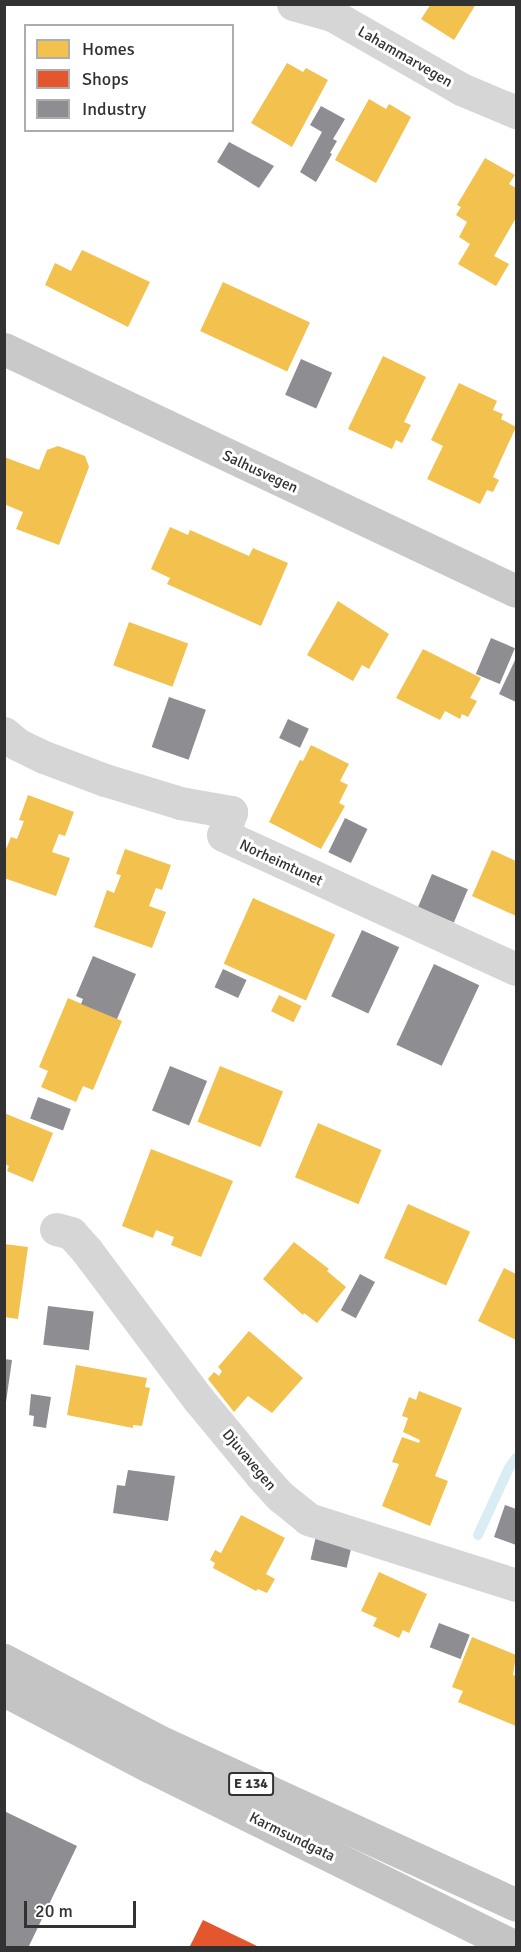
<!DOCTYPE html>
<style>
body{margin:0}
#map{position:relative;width:521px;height:1952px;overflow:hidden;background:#fff;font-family:Signika,sans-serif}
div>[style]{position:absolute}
.homes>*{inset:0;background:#f2c14e;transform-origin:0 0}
.shops>*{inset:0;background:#e4572e}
.industry>*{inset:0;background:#8d8d92;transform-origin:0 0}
.stream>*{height:10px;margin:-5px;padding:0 5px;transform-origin:5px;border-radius:5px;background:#dbedf4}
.minor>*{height:33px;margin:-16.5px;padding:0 16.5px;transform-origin:16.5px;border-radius:16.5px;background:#d6d6d6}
.major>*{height:33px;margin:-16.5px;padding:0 16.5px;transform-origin:16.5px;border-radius:16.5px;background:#c9c9c9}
.highway>*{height:33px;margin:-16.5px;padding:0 16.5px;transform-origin:16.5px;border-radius:16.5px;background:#c4c4c4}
span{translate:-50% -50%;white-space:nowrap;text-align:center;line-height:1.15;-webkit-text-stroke:6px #fff;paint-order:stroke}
.shield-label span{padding:2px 4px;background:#fff;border:2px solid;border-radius:4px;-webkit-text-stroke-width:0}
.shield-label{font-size:14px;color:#323232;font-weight:700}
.street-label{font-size:15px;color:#323232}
.frame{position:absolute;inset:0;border:6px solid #323232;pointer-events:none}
.legend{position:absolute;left:24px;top:24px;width:210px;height:108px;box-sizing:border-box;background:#fff;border:2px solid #adadad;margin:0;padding:8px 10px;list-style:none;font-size:18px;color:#323232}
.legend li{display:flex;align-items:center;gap:12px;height:30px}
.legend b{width:30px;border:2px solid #adadad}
.scale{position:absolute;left:24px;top:1901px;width:112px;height:27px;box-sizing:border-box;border:3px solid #323232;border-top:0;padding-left:8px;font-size:18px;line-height:21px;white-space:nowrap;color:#323232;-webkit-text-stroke:4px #fff;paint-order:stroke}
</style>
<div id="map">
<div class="homes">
<div style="clip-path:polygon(431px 4px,476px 4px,454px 40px,421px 19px)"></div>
<div style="clip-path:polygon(287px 63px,303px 72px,306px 68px,328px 80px,292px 147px,251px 123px)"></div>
<div style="clip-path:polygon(369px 99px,386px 109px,389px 104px,411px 117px,376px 183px,335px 160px)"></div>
<div style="clip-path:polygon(485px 158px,515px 175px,509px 184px,516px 188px,516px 218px,494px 256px,509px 264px,496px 286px,458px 264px,470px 244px,459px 237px,467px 222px,456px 215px,461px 207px,457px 205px)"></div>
<div style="clip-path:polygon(82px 250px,150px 282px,128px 327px,45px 285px,55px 263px,71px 271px)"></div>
<div style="left:223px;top:282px;width:96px;height:54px;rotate:25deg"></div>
<div style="clip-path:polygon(383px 356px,426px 377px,404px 422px,411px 425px,402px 443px,396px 440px,392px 449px,348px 429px)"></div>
<div style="clip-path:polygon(459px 383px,497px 401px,493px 410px,503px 414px,501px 419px,516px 427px,493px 477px,499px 480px,493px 492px,487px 490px,480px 504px,427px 479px,443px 446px,431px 440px)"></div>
<div style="clip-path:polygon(58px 446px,85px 456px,89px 467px,59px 545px,16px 529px,23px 512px,4px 504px,4px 457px,39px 470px,47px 450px)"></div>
<div style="clip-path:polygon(170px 527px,188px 535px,190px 530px,249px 556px,253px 548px,288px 563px,261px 626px,167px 584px,170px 578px,151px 569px)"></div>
<div style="clip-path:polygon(338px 601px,389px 634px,369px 669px,362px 665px,353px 681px,307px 655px)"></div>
<div style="left:129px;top:622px;width:63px;height:46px;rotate:20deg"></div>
<div style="clip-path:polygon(423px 649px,481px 678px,470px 698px,477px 701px,468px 717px,462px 714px,460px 719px,445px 711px,440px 720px,396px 698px)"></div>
<div style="clip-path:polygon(311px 745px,349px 764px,340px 781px,348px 785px,339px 803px,345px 806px,321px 849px,269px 822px,300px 760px,303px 761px)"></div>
<div style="clip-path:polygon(28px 795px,74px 812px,65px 836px,59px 834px,52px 852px,70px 858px,56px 896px,4px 878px,4px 854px,11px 837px,17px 839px,24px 821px,19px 820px)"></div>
<div style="clip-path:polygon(125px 849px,171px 865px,162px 890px,156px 888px,149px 906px,166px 912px,152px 948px,94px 927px,107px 890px,114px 893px,121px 875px,116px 874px)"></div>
<div style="clip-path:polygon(492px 850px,516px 861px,516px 916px,472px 896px)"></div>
<div style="left:253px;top:898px;width:90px;height:72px;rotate:24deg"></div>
<div style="left:279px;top:995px;width:25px;height:18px;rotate:26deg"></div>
<div style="clip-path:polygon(68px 998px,122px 1021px,93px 1090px,83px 1086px,76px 1102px,41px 1087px,48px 1071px,39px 1067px)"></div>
<div style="left:220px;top:1066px;width:68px;height:60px;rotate:22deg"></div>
<div style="clip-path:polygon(4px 1113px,53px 1133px,33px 1182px,7px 1171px,9px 1166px,4px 1164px)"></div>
<div style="left:318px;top:1123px;width:69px;height:59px;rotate:23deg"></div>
<div style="clip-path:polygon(151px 1149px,233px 1181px,201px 1257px,171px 1245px,174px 1237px,156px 1230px,153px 1238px,122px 1226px)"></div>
<div style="left:408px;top:1204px;width:68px;height:59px;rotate:24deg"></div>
<div style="clip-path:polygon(294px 1242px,329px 1269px,327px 1271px,346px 1287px,317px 1323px,304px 1313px,303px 1315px,263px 1279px)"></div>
<div style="clip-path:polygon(4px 1244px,28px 1247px,18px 1319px,4px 1317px)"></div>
<div style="clip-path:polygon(504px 1268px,516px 1274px,516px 1340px,478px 1321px)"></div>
<div style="clip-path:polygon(249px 1331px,303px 1378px,272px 1413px,248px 1396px,234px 1412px,208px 1379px,214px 1372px,219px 1376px,222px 1371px,218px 1367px)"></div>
<div style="clip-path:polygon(76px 1365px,147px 1378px,145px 1387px,150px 1388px,142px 1426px,133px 1425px,133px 1428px,67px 1415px)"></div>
<div style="clip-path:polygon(419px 1391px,462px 1408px,435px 1476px,448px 1481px,430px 1526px,382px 1506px,399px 1464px,392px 1462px,402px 1437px,419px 1443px,420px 1440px,403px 1432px,408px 1418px,402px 1416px,409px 1397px,416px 1400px)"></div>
<div style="clip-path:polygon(241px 1515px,285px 1538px,266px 1574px,275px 1579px,267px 1593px,258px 1589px,256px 1591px,213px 1568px,215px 1563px,210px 1560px,215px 1550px,221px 1553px)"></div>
<div style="clip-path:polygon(379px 1572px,427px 1594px,409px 1633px,403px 1630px,399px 1638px,373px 1626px,377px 1618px,361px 1611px)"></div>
<div style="clip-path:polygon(472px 1637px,516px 1655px,513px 1675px,516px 1676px,516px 1726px,458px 1702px,463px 1691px,452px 1687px)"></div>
</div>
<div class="shops">
<div style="clip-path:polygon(203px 1920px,261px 1948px,189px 1948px)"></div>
</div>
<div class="industry">
<div style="clip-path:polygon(321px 106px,345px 119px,333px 139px,337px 141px,330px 153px,332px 154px,316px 182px,300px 172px,322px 132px,310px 125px)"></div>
<div style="clip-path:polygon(229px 142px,274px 166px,259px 188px,217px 162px)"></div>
<div style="left:301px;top:359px;width:34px;height:39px;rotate:24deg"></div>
<div style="left:491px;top:638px;width:26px;height:39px;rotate:23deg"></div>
<div style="clip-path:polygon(516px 658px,516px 702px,499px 694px)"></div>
<div style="left:169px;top:697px;width:39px;height:53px;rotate:19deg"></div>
<div style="left:288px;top:719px;width:23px;height:21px;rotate:25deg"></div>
<div style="left:345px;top:818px;width:25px;height:38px;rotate:26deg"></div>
<div style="left:432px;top:874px;width:39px;height:36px;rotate:23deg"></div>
<div style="left:362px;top:930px;width:41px;height:73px;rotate:25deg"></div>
<div style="clip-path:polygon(93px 956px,136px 974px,117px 1019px,81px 1004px,83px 999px,76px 996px)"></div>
<div style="left:434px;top:964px;width:50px;height:89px;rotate:25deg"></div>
<div style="left:223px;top:969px;width:26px;height:20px;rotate:25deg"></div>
<div style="left:170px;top:1066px;width:40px;height:48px;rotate:22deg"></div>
<div style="left:38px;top:1097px;width:35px;height:23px;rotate:20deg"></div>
<div style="left:360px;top:1274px;width:17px;height:41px;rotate:28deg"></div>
<div style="left:48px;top:1306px;width:46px;height:39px;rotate:7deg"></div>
<div style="clip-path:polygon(4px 1359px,12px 1360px,6px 1402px,4px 1402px)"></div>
<div style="clip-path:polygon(31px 1394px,51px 1397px,46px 1428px,33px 1426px,34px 1416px,29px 1415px)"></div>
<div style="clip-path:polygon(128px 1470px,175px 1476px,168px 1521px,113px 1513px,117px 1485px,125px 1486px)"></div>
<div style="clip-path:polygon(505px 1505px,516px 1509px,516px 1545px,494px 1537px)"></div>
<div style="left:316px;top:1536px;width:37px;height:24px;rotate:13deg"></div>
<div style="left:439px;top:1623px;width:33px;height:26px;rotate:21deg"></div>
<div style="clip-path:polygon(4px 1811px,77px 1846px,28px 1948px,4px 1948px)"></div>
</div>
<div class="stream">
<div style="left:478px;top:1535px;width:74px;rotate:-65.2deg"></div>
<div style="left:509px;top:1468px;width:12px;rotate:-55deg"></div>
</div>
<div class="minor">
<div style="left:293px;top:4px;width:41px;rotate:15.8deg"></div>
<div style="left:332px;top:15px;width:149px;rotate:29.8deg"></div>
<div style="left:461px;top:89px;width:60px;rotate:22.7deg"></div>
<div style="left:4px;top:733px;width:17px;rotate:40deg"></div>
<div style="left:17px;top:744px;width:30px;rotate:26deg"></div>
<div style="left:44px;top:757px;width:65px;rotate:20.7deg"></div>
<div style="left:105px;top:780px;width:78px;rotate:17deg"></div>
<div style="left:180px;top:803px;width:52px;rotate:10deg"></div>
<div style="left:231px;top:812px;width:24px;rotate:109deg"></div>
<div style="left:223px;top:835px;width:322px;rotate:24.6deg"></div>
<div style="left:56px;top:1229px;width:16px;rotate:15deg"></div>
<div style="left:71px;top:1233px;width:24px;rotate:48deg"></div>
<div style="left:87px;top:1251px;width:186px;rotate:53.1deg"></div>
<div style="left:199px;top:1400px;width:96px;rotate:50.5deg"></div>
<div style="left:260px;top:1474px;width:30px;rotate:48deg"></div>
<div style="left:280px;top:1496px;width:36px;rotate:39deg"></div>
<div style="left:308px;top:1519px;width:218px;rotate:17.6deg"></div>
</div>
<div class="major">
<div style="left:4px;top:349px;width:566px;rotate:25.3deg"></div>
</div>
<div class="highway">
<div style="left:4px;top:1660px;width:182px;rotate:27.6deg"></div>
<div style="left:165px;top:1744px;width:386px;rotate:24.6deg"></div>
<div style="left:4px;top:1690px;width:164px;rotate:27.7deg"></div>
<div style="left:149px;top:1766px;width:409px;rotate:26.3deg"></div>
</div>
<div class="shield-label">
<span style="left:251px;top:1784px">E 134</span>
</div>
<div class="street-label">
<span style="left:405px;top:57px;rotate:30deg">Lahammarvegen</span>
<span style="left:260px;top:472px;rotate:25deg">Salhusvegen</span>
<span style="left:281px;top:863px;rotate:25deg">Norheimtunet</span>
<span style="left:249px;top:1460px;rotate:50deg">Djuvavegen</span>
<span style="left:292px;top:1837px;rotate:26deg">Karmsundgata</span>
</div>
<div class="frame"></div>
<ul class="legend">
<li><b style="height:16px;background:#f2c14e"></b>Homes</li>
<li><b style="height:16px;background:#e4572e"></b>Shops</li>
<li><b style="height:16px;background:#8d8d92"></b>Industry</li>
</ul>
<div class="scale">20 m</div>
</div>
